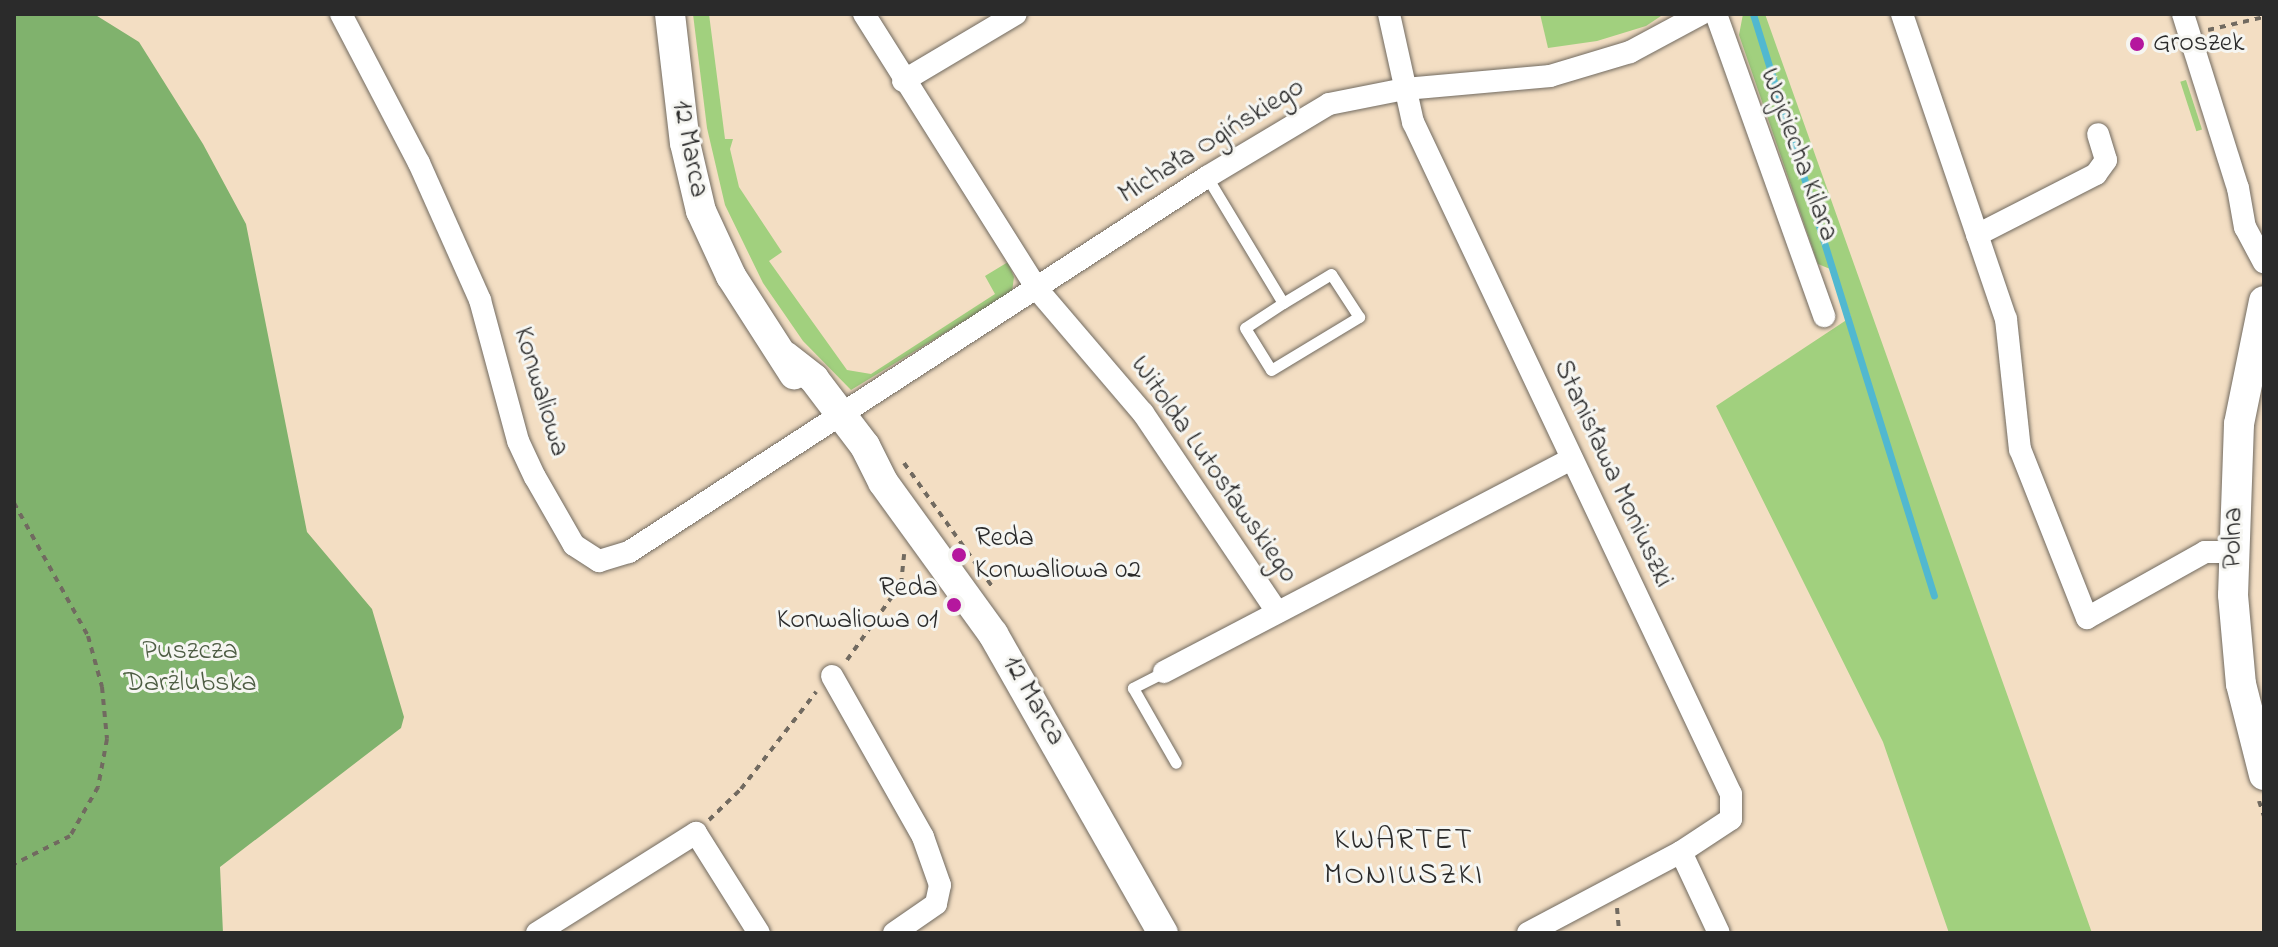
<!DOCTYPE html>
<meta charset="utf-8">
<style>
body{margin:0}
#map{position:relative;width:2278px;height:947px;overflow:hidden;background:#f3dec3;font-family:"Indie Flower",sans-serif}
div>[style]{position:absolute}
.green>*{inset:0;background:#a1d07e;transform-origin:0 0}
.forest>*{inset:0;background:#80b26d}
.stream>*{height:7px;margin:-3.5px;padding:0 3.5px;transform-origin:3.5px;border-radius:3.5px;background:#51b8d0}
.path>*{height:4px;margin-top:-2px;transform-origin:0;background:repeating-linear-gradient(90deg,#716a60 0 6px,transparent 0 12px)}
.roads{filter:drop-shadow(0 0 2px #716a60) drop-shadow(0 0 2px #716a60)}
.lane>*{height:11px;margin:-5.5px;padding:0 5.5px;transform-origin:5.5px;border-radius:5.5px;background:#fff}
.street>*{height:22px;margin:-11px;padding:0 11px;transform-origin:11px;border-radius:11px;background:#fff}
.secondary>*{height:30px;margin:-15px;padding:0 15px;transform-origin:15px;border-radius:15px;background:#fff}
.dots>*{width:22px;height:22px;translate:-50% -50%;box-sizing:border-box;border:4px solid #f6f6f2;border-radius:50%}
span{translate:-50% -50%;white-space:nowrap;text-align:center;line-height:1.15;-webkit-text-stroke:6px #f6f6f2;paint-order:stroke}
.poi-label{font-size:28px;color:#2b2b2b}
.left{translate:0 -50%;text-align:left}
.right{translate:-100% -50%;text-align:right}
.street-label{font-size:28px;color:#2b2b2b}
.park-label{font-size:28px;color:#4e5d44}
.neighbourhood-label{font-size:30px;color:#2b2b2b;letter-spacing:2px}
.frame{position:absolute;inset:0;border:16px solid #2b2b2b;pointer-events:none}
</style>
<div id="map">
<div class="green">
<div style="clip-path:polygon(693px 14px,709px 14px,725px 139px,733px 139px,730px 149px,739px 187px,782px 252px,769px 261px,847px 370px,871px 374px,995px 294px,985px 276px,1008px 262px,1014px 277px,1012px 292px,851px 390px,803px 341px,763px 283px,725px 205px,707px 128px)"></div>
<div style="clip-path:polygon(1540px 14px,1664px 14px,1646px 26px,1597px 41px,1548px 48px)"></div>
<div style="clip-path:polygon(1743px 14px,1765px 14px,2092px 933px,1949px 933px,1883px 742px,1716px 406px,1851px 317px,1835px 271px,1818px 264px,1739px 35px)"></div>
<div style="left:2186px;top:80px;width:52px;height:6px;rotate:72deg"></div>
</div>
<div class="forest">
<div style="clip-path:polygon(14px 14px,94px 14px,139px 42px,203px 144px,246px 224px,307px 532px,372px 609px,404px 717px,401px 728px,220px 867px,223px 933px,14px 933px)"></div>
</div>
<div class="stream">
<div style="left:1753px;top:14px;width:609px;rotate:72.72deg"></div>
</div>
<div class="path">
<div style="left:2208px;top:30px;width:57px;rotate:-13.1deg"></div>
<div style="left:904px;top:463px;width:155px;rotate:54.5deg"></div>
<div style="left:14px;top:503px;width:152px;rotate:60.9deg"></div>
<div style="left:88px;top:636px;width:53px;rotate:74.6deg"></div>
<div style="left:102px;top:687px;width:52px;rotate:84.5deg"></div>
<div style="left:107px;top:739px;width:49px;rotate:100.6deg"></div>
<div style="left:98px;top:787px;width:56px;rotate:119.7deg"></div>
<div style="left:70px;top:836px;width:63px;rotate:153.4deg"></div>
<div style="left:847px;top:660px;width:93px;rotate:-54.6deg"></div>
<div style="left:901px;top:584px;width:30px;rotate:-84deg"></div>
<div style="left:2259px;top:801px;width:16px;rotate:72deg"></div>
<div style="left:709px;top:820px;width:45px;rotate:-44.1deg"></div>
<div style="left:741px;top:789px;width:123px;rotate:-52.3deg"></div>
<div style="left:1617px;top:908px;width:25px;rotate:85deg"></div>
</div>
<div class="roads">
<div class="lane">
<div style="left:1207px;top:177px;width:147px;rotate:58.9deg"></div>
<div style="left:1283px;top:303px;width:45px;rotate:146.7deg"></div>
<div style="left:1245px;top:328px;width:49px;rotate:58.2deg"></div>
<div style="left:1271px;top:370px;width:103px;rotate:-31.1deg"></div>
<div style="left:1359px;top:317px;width:51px;rotate:-123.1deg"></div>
<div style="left:1331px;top:274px;width:56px;rotate:148.9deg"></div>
<div style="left:1164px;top:672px;width:35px;rotate:153deg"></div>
<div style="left:1133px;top:688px;width:86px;rotate:60.2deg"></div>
</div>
<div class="street">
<div style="left:341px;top:14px;width:168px;rotate:62.4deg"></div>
<div style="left:419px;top:163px;width:150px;rotate:66deg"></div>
<div style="left:480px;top:300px;width:146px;rotate:74.9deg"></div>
<div style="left:518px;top:441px;width:40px;rotate:65deg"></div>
<div style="left:535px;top:477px;width:78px;rotate:60.2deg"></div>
<div style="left:574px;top:545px;width:30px;rotate:33deg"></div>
<div style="left:599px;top:561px;width:31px;rotate:-17deg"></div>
<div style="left:629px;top:552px;width:689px;rotate:-32.98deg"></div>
<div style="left:1207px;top:177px;width:142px;rotate:-30.9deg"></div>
<div style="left:1329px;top:104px;width:77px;rotate:-11.2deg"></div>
<div style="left:1405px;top:89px;width:146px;rotate:-5.1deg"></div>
<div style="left:1550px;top:76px;width:84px;rotate:-16.7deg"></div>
<div style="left:1630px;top:52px;width:81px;rotate:-28.2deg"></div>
<div style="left:864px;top:14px;width:325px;rotate:57.8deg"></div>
<div style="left:1037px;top:289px;width:163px;rotate:49.5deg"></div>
<div style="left:1143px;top:413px;width:240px;rotate:56deg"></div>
<div style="left:1389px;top:14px;width:111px;rotate:77.5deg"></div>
<div style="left:1413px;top:122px;width:743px;rotate:64.68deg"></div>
<div style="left:1731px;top:794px;width:25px;rotate:90deg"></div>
<div style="left:1731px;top:819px;width:60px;rotate:146.6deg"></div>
<div style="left:1681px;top:852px;width:89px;rotate:64.9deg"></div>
<div style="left:1716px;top:14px;width:321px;rotate:70.3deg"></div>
<div style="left:1902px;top:14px;width:322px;rotate:71.2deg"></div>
<div style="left:2006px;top:319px;width:131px;rotate:83.9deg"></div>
<div style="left:2020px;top:449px;width:182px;rotate:68.4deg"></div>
<div style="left:2087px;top:618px;width:135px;rotate:-29.2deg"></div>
<div style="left:2205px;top:552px;width:28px"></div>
<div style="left:2183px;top:14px;width:182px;rotate:72.5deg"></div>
<div style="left:2238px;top:188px;width:40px;rotate:80deg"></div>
<div style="left:2245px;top:227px;width:40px;rotate:62deg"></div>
<div style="left:903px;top:81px;width:131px;rotate:-30.7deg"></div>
<div style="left:1977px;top:235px;width:134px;rotate:-27.1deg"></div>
<div style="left:2096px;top:174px;width:17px;rotate:-54deg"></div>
<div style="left:2106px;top:160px;width:27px;rotate:-107deg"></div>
<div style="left:1164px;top:672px;width:460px;rotate:-27.6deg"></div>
<div style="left:832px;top:676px;width:185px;rotate:60.5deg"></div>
<div style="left:923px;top:837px;width:51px;rotate:70.5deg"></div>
<div style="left:940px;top:885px;width:19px;rotate:102deg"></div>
<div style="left:936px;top:904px;width:51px;rotate:145.4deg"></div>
<div style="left:537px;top:933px;width:188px;rotate:-32.2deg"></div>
<div style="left:696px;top:833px;width:118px;rotate:57.8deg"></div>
<div style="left:1528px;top:933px;width:173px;rotate:-27.9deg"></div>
</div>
<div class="secondary">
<div style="left:670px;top:14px;width:130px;rotate:83.4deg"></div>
<div style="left:685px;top:143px;width:70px;rotate:76.8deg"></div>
<div style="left:701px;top:211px;width:72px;rotate:65.2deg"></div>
<div style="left:731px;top:276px;width:117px;rotate:57.3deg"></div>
<div style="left:2264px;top:301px;width:126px;rotate:101.5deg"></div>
<div style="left:2239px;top:424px;width:171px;rotate:92deg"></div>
<div style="left:2233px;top:595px;width:89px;rotate:84.9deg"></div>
<div style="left:2241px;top:684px;width:94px;rotate:75.8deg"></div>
<div style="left:785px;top:356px;width:37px;rotate:38deg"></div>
<div style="left:814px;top:379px;width:84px;rotate:52.7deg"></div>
<div style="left:865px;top:446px;width:40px;rotate:63.4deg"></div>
<div style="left:883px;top:482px;width:188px;rotate:54.1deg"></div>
<div style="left:993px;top:634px;width:344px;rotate:60.4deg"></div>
</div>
</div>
<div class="dots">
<div style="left:2137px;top:44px;background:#b5179e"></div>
<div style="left:959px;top:555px;background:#b5179e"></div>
<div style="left:954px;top:605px;background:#b5179e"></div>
</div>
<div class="poi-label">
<span class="left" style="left:2153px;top:44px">Groszek</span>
<span class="left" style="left:975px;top:555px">Reda<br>Konwaliowa 02</span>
<span class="right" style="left:938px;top:605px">Reda<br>Konwaliowa 01</span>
</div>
<div class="street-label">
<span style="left:1212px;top:142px;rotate:-32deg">Michała Ogińskiego</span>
<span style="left:689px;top:149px;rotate:79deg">12 Marca</span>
<span style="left:1798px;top:155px;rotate:70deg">Wojciecha Kilara</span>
<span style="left:540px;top:392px;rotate:73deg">Konwaliowa</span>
<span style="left:1213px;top:470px;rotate:55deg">Witolda Lutosławskiego</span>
<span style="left:1612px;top:474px;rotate:65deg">Stanisława Moniuszki</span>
<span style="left:2234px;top:538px;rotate:-89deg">Polna</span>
<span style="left:1033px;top:701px;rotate:60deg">12 Marca</span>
</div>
<div class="park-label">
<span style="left:190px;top:668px">Puszcza<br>Darżlubska</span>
</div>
<div class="neighbourhood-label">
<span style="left:1404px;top:858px">KWARTET<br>MONIUSZKI</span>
</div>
<div class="frame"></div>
</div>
